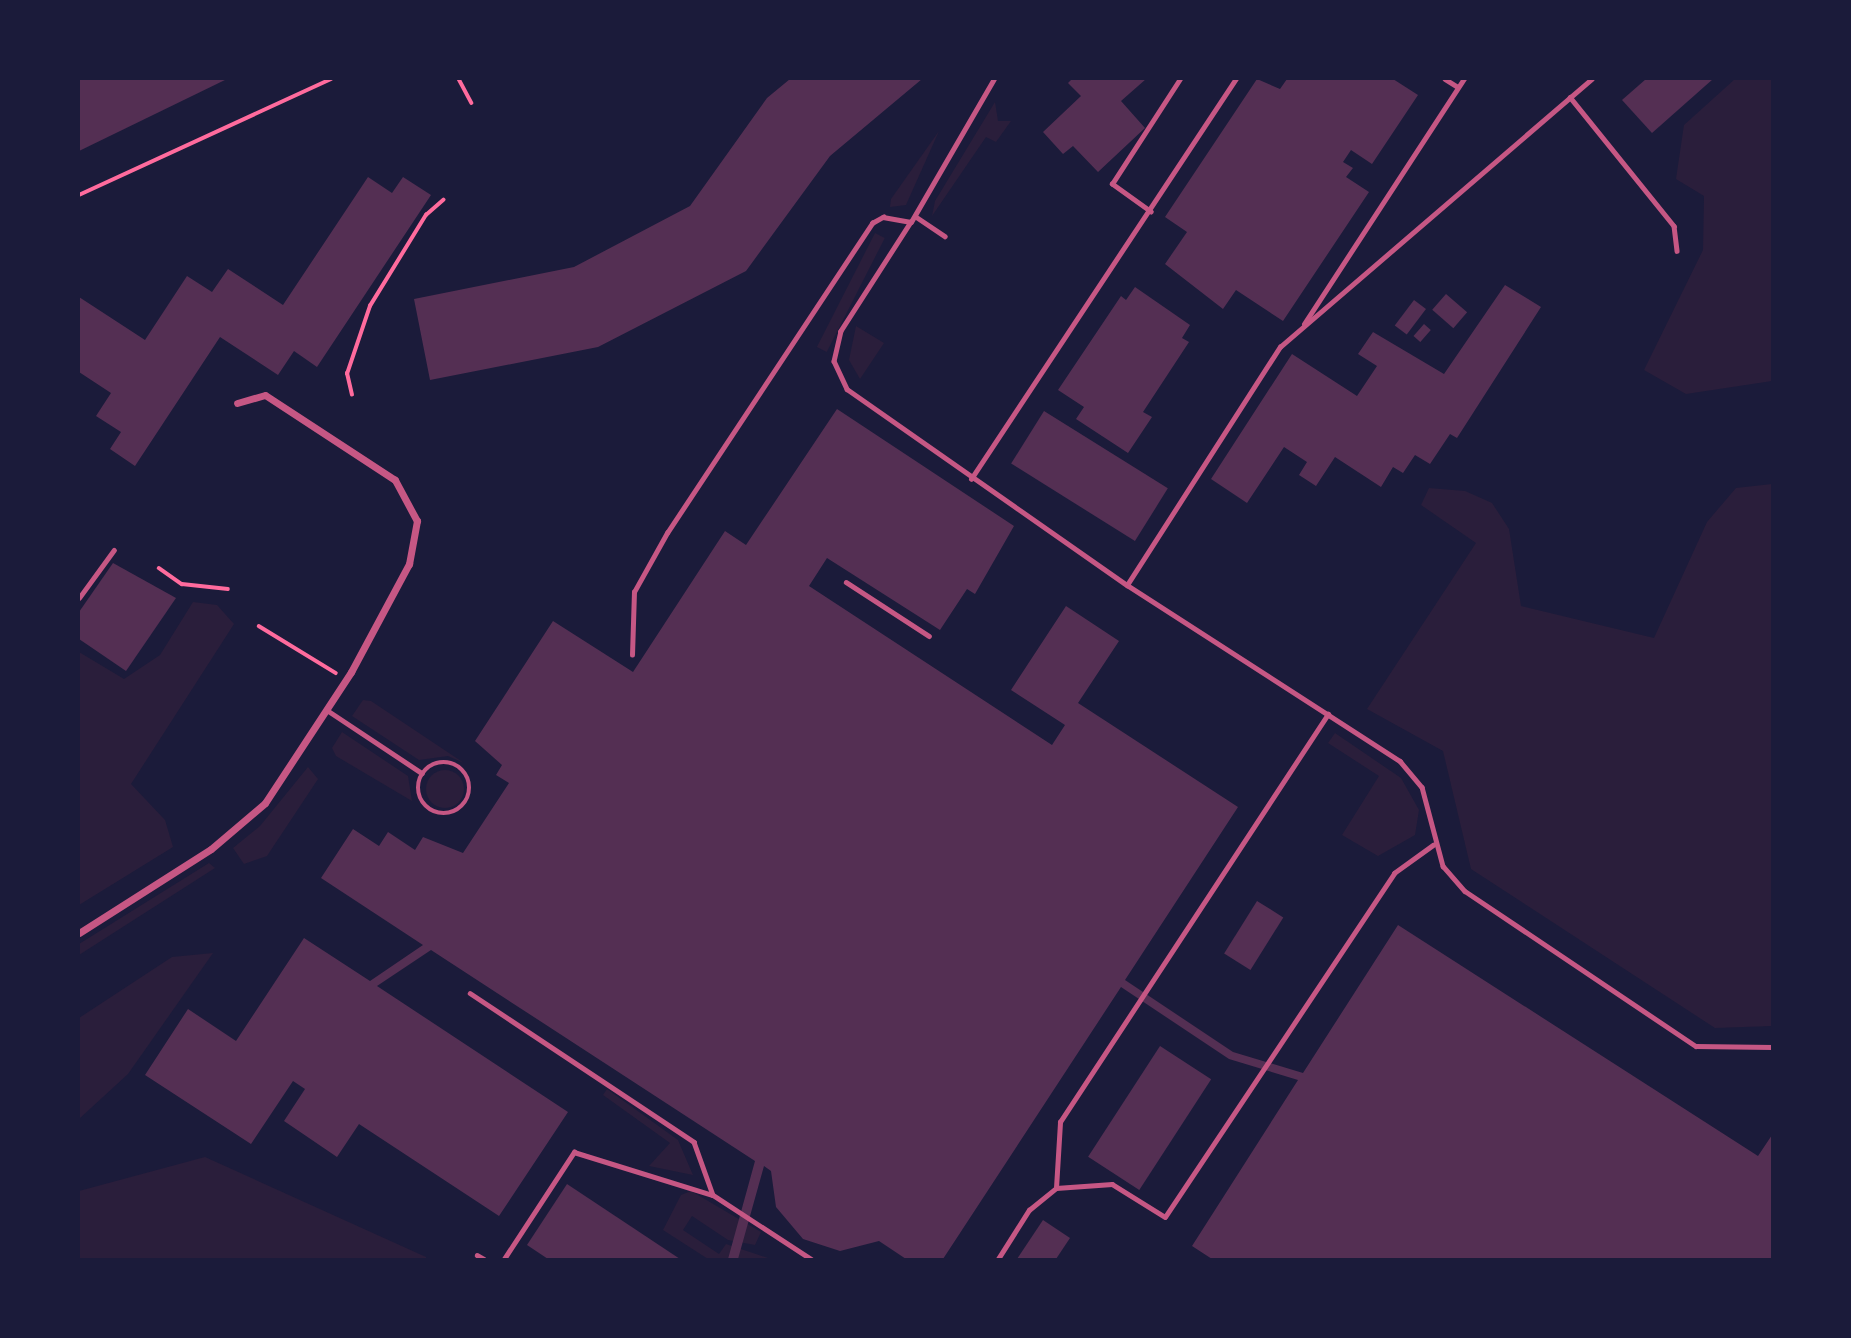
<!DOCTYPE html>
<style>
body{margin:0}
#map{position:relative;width:1851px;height:1338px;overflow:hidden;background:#1b1b3a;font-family:Ubuntu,sans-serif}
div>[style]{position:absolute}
.green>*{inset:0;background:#2a1e3b;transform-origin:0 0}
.round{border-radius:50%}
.building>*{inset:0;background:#542f53;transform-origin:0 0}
.path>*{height:3.5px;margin:-1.75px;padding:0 1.75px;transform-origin:1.75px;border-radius:1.75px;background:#ff6b9d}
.service>*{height:4.5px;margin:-2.25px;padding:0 2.25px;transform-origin:2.25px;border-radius:2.25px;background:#c65784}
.service>.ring{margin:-2.25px;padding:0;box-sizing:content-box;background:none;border:4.5px solid #c65784;border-radius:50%}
.minor>*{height:7px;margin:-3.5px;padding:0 3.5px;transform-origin:3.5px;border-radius:3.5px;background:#c65784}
span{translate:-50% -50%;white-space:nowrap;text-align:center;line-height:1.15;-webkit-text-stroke:7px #1b1b3a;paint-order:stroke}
.frame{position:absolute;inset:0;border:80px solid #1b1b3a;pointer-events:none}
</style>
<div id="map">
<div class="green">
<div style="clip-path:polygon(1735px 79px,1772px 79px,1772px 381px,1686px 394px,1644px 370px,1703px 250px,1704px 196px,1676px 179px,1684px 125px)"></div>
<div style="clip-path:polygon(995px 102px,998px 121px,1011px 121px,996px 142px,986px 137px,932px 216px,935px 201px)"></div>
<div style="clip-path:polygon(939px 131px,906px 205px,890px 207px,891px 199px)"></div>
<div style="left:875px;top:233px;width:11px;height:128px;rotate:27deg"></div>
<div style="clip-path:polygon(856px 326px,884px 343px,860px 379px,849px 360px)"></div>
<div style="clip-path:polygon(1772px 484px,1772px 1026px,1715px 1028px,1471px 869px,1443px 751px,1367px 709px,1476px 543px,1421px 505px,1429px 488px,1465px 491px,1492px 503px,1509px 529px,1521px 606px,1654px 638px,1707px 522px,1736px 488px)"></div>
<div style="clip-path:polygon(193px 602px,217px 605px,234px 624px,131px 784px,165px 820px,173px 847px,79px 905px,79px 652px,124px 679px,160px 655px)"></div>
<div style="clip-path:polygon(363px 700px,371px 701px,464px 763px,448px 756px,419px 760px,352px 716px)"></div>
<div style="clip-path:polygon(342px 732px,408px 776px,412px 801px,336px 756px,332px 748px)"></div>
<div style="clip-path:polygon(1335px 733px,1401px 778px,1419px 810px,1415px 835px,1378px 856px,1342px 835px,1379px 776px,1328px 743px)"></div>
<div style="clip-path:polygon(308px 767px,318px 779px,267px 856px,244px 864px,233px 848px,260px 826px)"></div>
<div class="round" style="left:426px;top:770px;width:38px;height:38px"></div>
<div style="clip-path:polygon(209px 863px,215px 868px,79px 955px,79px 944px)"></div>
<div style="clip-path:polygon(213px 953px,128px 1074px,79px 1119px,79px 1018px,172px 957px)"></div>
<div style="clip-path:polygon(607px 1089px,678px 1140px,693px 1175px,649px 1166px,670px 1143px,603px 1095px)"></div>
<div style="clip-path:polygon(205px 1157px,426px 1257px,426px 1259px,79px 1259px,79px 1191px)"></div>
<div style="clip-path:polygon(691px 1191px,761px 1232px,755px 1245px,728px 1240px,692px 1216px,683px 1230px,719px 1254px,726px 1244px,771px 1259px,708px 1259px,663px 1230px,681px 1195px)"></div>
</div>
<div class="building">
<div style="clip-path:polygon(79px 79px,227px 79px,79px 151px)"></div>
<div style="clip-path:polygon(790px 79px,922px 79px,830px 156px,746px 271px,598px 347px,430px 380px,414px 299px,574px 267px,690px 206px,767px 98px)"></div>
<div style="clip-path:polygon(1072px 79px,1146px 79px,1121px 101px,1145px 128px,1098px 172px,1073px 146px,1063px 154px,1043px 132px,1081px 96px,1068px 83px)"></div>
<div style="clip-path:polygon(1257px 79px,1280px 89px,1287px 79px,1393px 79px,1418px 95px,1372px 164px,1351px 150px,1343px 162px,1353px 168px,1346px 177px,1369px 192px,1283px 321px,1236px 290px,1223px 309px,1165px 264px,1187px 232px,1165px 217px)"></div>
<div style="clip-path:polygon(1646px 79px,1713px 79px,1652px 133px,1622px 100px)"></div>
<div style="clip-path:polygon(368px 177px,392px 193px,403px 177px,431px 195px,317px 367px,294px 351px,278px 375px,220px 337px,135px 466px,110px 449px,121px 432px,96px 416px,111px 393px,79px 372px,79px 297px,145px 340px,187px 276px,212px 292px,228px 269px,283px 305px)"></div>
<div style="clip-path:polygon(1505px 285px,1541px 307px,1457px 438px,1450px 434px,1430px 464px,1415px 455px,1403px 473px,1393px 467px,1381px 487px,1335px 457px,1316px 486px,1299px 475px,1307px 462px,1284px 447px,1247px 503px,1211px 479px,1292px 354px,1357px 396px,1377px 366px,1358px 354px,1373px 332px,1444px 374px)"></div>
<div style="clip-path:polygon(1135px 287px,1190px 325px,1182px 338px,1189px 342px,1143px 412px,1152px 417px,1128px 453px,1076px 419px,1084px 407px,1058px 390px,1121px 296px,1126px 300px)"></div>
<div style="left:1446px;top:294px;width:28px;height:21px;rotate:41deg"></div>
<div style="left:1414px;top:300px;width:15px;height:32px;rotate:37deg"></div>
<div style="left:1424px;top:324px;width:9px;height:16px;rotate:41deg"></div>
<div style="clip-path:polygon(837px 409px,1014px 526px,975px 594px,967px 589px,940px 630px,827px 558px,809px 586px,1052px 745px,1065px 725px,1011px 690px,1066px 606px,1119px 641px,1078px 703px,1238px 807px,1125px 980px,1233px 1052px,1303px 1073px,1398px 925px,1758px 1156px,1772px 1135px,1772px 1259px,1212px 1259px,1192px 1246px,1298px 1080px,1229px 1059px,1121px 987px,943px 1259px,906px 1259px,879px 1241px,840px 1251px,803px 1239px,776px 1207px,771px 1171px,764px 1166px,738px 1259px,728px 1259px,755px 1161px,431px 950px,377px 986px,568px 1112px,499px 1216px,359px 1124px,337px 1157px,284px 1121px,305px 1089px,293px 1081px,251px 1144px,145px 1075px,188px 1009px,236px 1041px,304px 938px,370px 981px,423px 945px,321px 878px,353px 829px,379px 846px,388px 832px,415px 850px,423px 837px,463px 853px,509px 783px,496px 775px,502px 765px,475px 741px,553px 621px,633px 672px,725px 531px,746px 545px)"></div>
<div style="left:1044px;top:411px;width:146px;height:62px;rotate:32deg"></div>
<div style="clip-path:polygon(113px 563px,176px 598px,126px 671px,79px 639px,79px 612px)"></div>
<div style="left:1257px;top:901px;width:31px;height:62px;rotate:32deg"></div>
<div style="left:1160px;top:1046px;width:61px;height:132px;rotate:33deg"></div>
<div style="clip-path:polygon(567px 1184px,680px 1259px,548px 1259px,527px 1245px)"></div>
<div style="clip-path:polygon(1043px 1220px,1070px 1238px,1056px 1259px,1017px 1259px)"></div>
</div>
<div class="path">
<div style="left:459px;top:79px;width:27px;rotate:62deg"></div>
<div style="left:79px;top:195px;width:277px;rotate:-24.7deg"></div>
<div style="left:352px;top:395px;width:22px;rotate:-103deg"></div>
<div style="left:347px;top:374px;width:72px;rotate:-71.3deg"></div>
<div style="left:370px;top:306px;width:107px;rotate:-58.4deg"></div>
<div style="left:426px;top:215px;width:23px;rotate:-41deg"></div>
<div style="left:159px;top:568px;width:28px;rotate:35deg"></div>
<div style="left:182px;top:584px;width:46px;rotate:6.2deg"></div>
<div style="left:259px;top:626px;width:90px;rotate:31.4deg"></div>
</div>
<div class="service">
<div style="left:1445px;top:79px;width:15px;rotate:32deg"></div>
<div style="left:1570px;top:97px;width:166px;rotate:51.1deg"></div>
<div style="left:1674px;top:226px;width:25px;rotate:83deg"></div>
<div style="left:1151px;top:212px;width:48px;rotate:-144.3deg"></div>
<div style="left:1112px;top:184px;width:125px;rotate:-57.1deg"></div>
<div style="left:915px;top:216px;width:36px;rotate:34deg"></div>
<div style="left:911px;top:222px;width:130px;rotate:122.7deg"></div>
<div style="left:841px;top:331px;width:31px;rotate:103deg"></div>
<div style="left:834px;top:361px;width:31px;rotate:65deg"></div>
<div style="left:847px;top:389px;width:342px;rotate:35deg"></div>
<div style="left:1127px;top:585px;width:325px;rotate:32.8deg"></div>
<div style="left:1400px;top:761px;width:34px;rotate:50deg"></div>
<div style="left:1422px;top:787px;width:82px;rotate:75.1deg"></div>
<div style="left:1443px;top:866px;width:33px;rotate:49deg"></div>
<div style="left:1465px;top:891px;width:278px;rotate:33.9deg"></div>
<div style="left:1696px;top:1046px;width:76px;rotate:0.8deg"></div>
<div style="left:1304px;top:324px;width:293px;rotate:-56.9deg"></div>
<div style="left:971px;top:479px;width:480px;rotate:-56.5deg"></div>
<div style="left:846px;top:582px;width:99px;rotate:33deg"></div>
<div style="left:1127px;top:585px;width:283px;rotate:-57.3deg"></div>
<div style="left:1280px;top:347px;width:411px;rotate:-40.7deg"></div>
<div style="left:79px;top:598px;width:59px;rotate:-53.9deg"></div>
<div style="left:632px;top:655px;width:63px;rotate:-88.2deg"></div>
<div style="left:634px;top:592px;width:68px;rotate:-60.8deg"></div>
<div style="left:667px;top:533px;width:372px;rotate:-56.5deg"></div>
<div style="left:872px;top:223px;width:13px;rotate:-29deg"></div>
<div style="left:883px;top:217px;width:28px;rotate:10deg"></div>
<div style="left:911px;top:222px;width:165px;rotate:-59.9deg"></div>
<div style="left:327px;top:710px;width:114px;rotate:33.6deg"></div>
<div class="ring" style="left:418px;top:762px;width:47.5px;height:47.5px"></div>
<div style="left:470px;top:993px;width:269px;rotate:33.6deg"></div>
<div style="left:694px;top:1142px;width:56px;rotate:70.3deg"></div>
<div style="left:713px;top:1195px;width:117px;rotate:33.1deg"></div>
<div style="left:1056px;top:1188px;width:56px;rotate:-4.1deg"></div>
<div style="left:1112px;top:1184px;width:62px;rotate:31.9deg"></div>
<div style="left:1165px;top:1217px;width:413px;rotate:-56.3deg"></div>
<div style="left:1394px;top:873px;width:48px;rotate:-35.7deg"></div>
<div style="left:477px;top:1255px;width:8px;rotate:30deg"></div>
<div style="left:504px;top:1259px;width:128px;rotate:-56.8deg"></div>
<div style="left:574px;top:1152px;width:145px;rotate:17.2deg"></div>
<div style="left:998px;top:1259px;width:58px;rotate:-57.7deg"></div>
<div style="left:1029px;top:1210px;width:35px;rotate:-39deg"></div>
<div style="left:1056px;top:1188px;width:66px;rotate:-86.5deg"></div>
<div style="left:1060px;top:1122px;width:488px;rotate:-56.7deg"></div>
</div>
<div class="minor">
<div style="left:79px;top:933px;width:156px;rotate:-32.5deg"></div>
<div style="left:211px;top:849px;width:71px;rotate:-40.4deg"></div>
<div style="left:265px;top:803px;width:157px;rotate:-56.7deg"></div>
<div style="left:351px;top:672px;width:123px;rotate:-61.8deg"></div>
<div style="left:409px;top:564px;width:44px;rotate:-79.5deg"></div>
<div style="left:417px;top:521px;width:47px;rotate:-118.2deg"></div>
<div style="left:395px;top:480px;width:155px;rotate:-146.8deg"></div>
<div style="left:265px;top:395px;width:29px;rotate:164deg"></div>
</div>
<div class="frame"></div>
</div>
